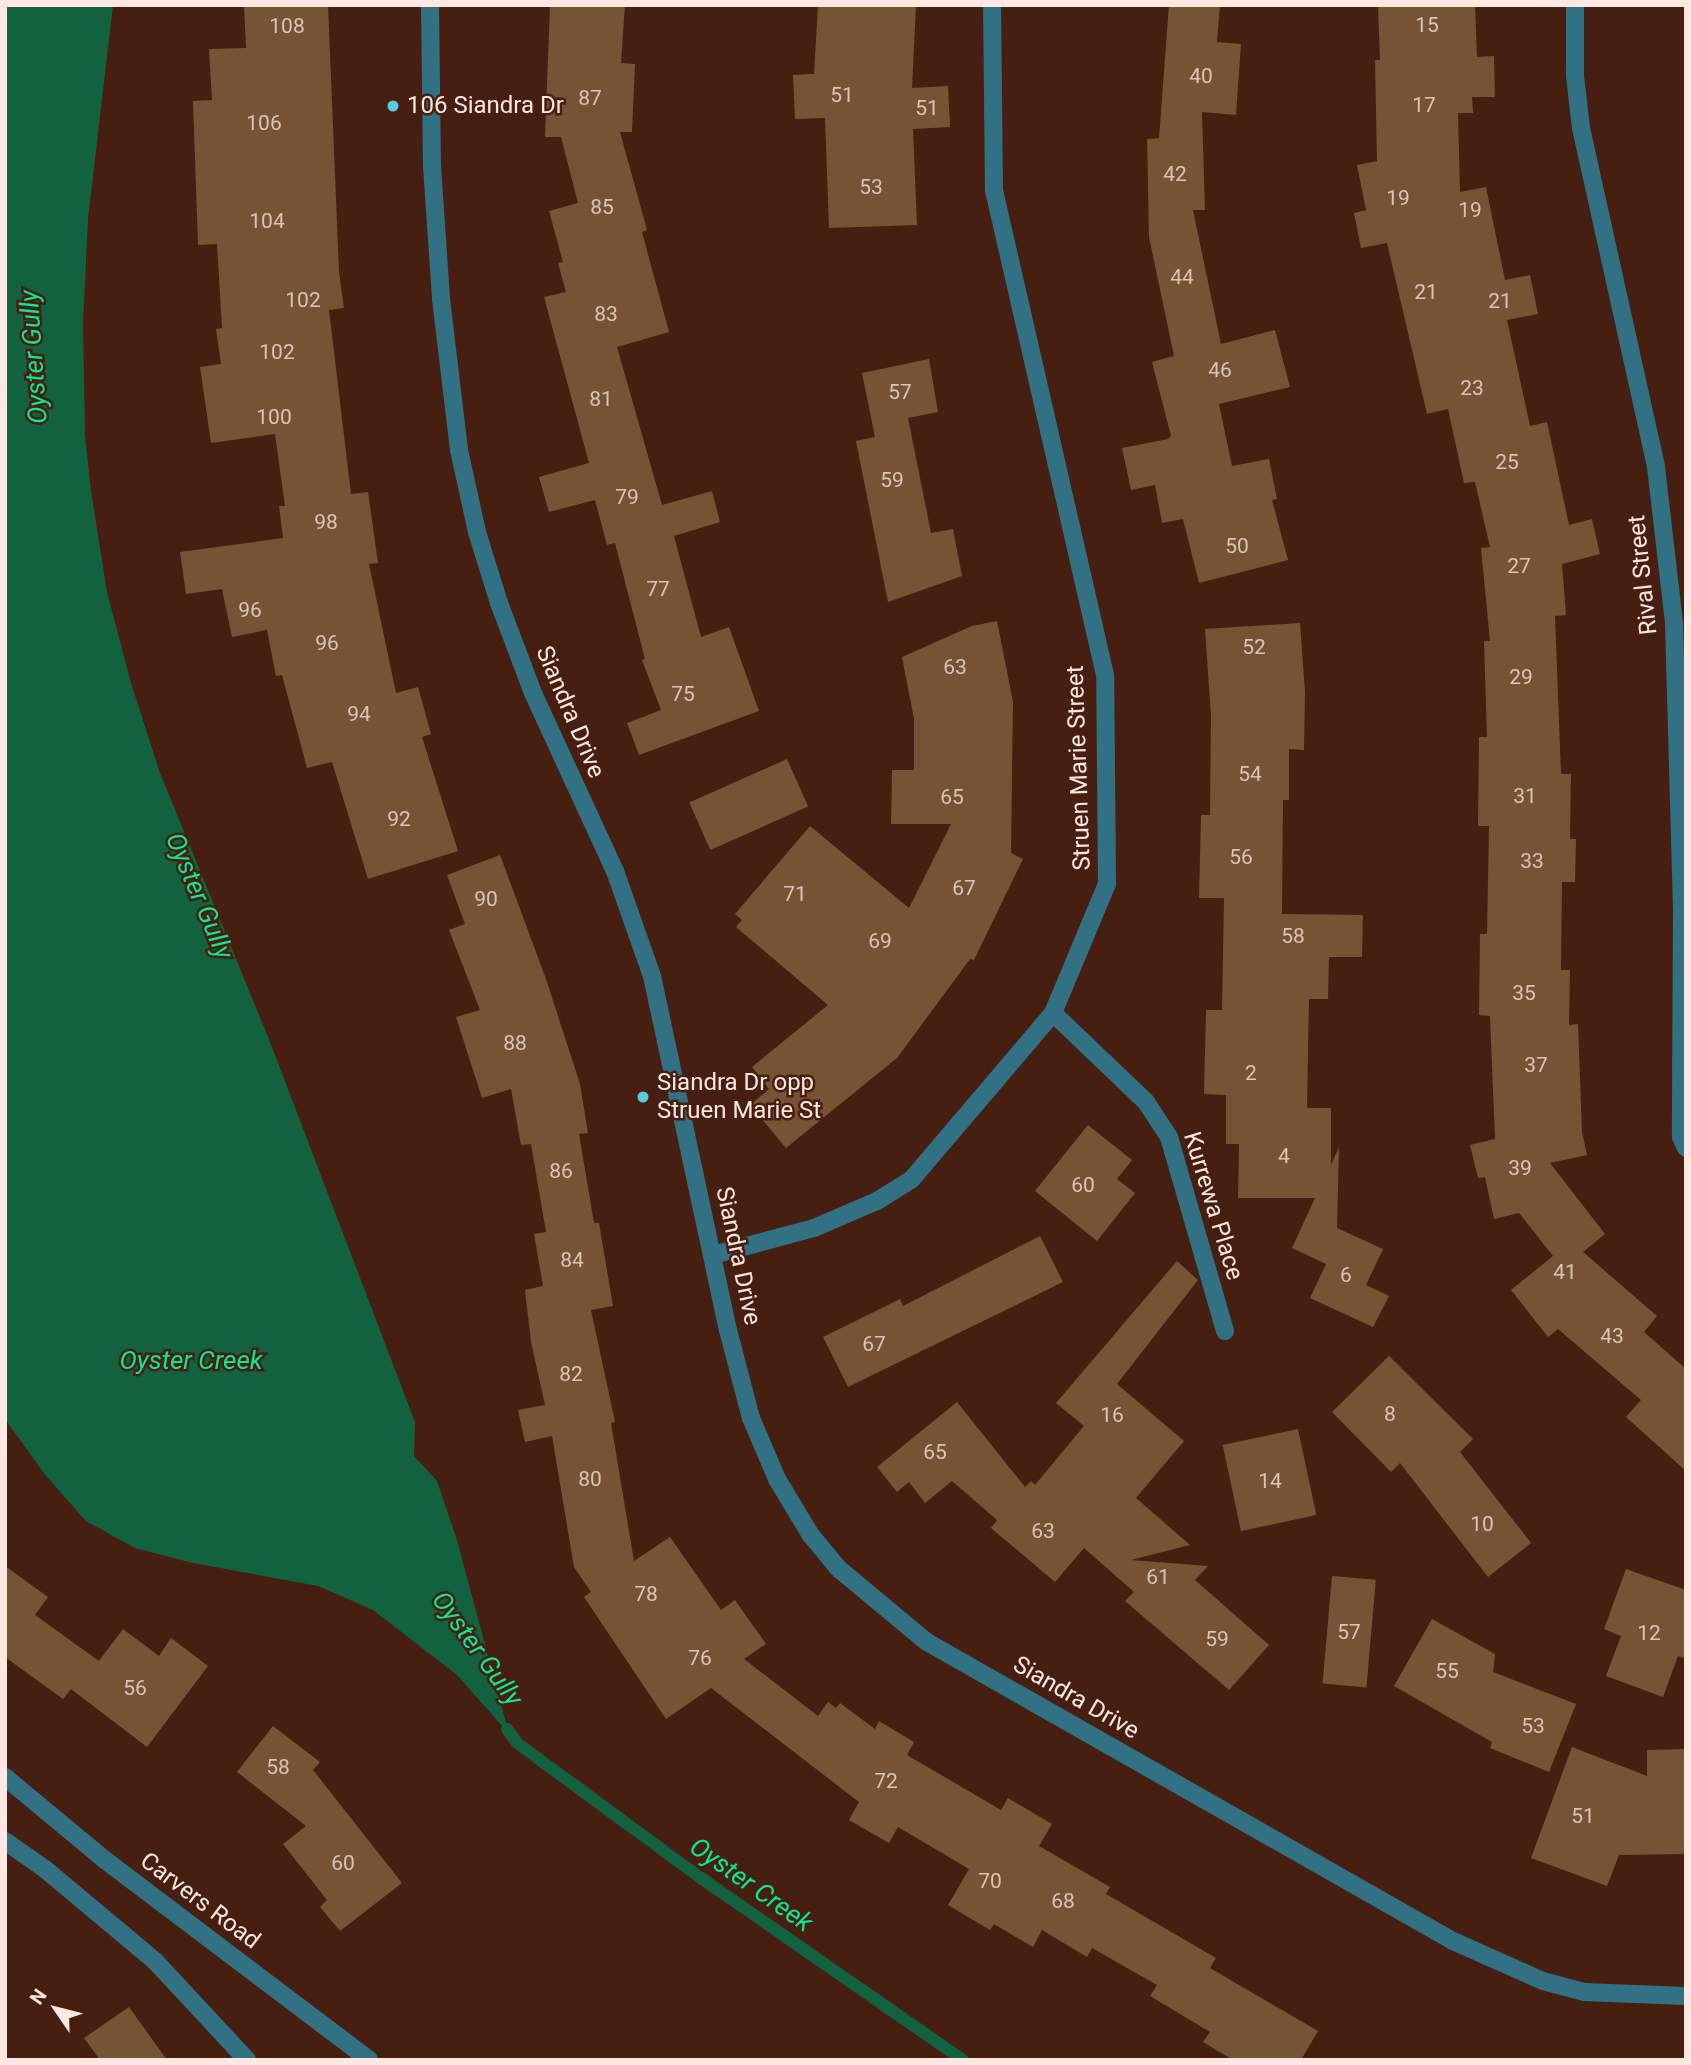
<!DOCTYPE html>
<style>
body{margin:0}
#map{position:relative;width:1691px;height:2065px;overflow:hidden;background:#471f11;font-family:Roboto,sans-serif}
div>[style]{position:absolute}
.water>*{inset:0;background:#126240}
.stream>*{height:12px;margin:-6px;padding:0 6px;transform-origin:6px;border-radius:6px;background:#126240}
.building>*{inset:0;background:#775335;transform-origin:0 0}
.minor>*{height:18px;margin:-9px;padding:0 9px;transform-origin:9px;border-radius:9px;background:#317183}
.dots>*{width:19px;height:19px;translate:-50% -50%;box-sizing:border-box;border:4px solid #471f11;border-radius:50%}
span{translate:-50% -50%;white-space:nowrap;text-align:center;line-height:1.15;-webkit-text-stroke:5px #471f11;paint-order:stroke}
.number-label{font-size:21px;color:#dcc3b6}
.number-label span{-webkit-text-stroke-width:0}
.poi-label{font-size:24px;color:#fee8e1}
.left{translate:0 -50%;text-align:left}
.street-label{font-size:24px;color:#fee8e1}
.water-label{font-size:26px;color:#09e797;font-style:italic}
.frame{position:absolute;inset:0;border:7px solid #fee8e1;pointer-events:none}
.north{position:absolute;left:21px;top:1974px;width:70px;height:70px;-webkit-text-stroke:5px #471f11;paint-order:stroke;rotate:305deg;font-size:19px;font-weight:700;line-height:28px;text-align:center;color:#fee8e1}
.north::after{content:'';display:block;margin:auto;width:24px;height:32px;background:#fee8e1;clip-path:polygon(50% 0,100% 100%,50% 72%,0 100%)}
</style>
<div id="map">
<div class="water">
<div style="clip-path:polygon(5px 5px,113px 5px,88px 219px,83px 323px,85px 435px,91px 491px,107px 592px,131px 683px,160px 773px,270px 1042px,415px 1422px,414px 1456px,437px 1481px,457px 1540px,506px 1723px,517px 1743px,457px 1675px,373px 1610px,318px 1586px,193px 1563px,135px 1548px,86px 1521px,46px 1476px,5px 1419px)"></div>
</div>
<div class="stream">
<div style="left:507px;top:1729px;width:17px;rotate:54deg"></div>
<div style="left:517px;top:1743px;width:228px;rotate:36.3deg"></div>
<div style="left:701px;top:1878px;width:319px;rotate:34.8deg"></div>
</div>
<div class="building">
<div style="clip-path:polygon(244px 5px,328px 5px,339px 272px,344px 308px,329px 310px,351px 494px,368px 492px,378px 563px,369px 564px,396px 693px,418px 687px,431px 734px,422px 737px,458px 851px,368px 879px,332px 762px,307px 768px,282px 675px,276px 676px,267px 630px,232px 637px,222px 589px,186px 594px,180px 552px,283px 538px,279px 506px,285px 506px,275px 434px,211px 443px,200px 367px,221px 364px,216px 329px,222px 328px,217px 244px,198px 245px,193px 101px,212px 100px,209px 49px,246px 48px)"></div>
<div style="clip-path:polygon(550px 5px,625px 5px,621px 63px,635px 64px,632px 132px,620px 132px,647px 230px,642px 232px,669px 332px,617px 347px,662px 505px,712px 491px,720px 522px,674px 536px,701px 637px,729px 627px,759px 711px,639px 755px,627px 723px,661px 710px,642px 660px,645px 659px,615px 543px,607px 545px,595px 500px,549px 512px,539px 477px,589px 463px,544px 297px,566px 292px,558px 263px,563px 262px,549px 211px,578px 203px,561px 137px,545px 137px)"></div>
<div style="clip-path:polygon(818px 5px,916px 5px,912px 88px,948px 86px,950px 127px,913px 129px,917px 225px,829px 228px,825px 118px,795px 119px,793px 75px,814px 74px)"></div>
<div style="clip-path:polygon(1169px 5px,1220px 5px,1217px 42px,1241px 44px,1236px 115px,1202px 112px,1205px 210px,1193px 210px,1221px 344px,1275px 330px,1290px 387px,1219px 404px,1232px 466px,1269px 459px,1277px 499px,1272px 500px,1288px 560px,1199px 583px,1183px 519px,1162px 523px,1155px 485px,1131px 490px,1122px 448px,1168px 439px,1171px 436px,1152px 362px,1174px 356px,1149px 237px,1147px 139px,1159px 138px)"></div>
<div style="clip-path:polygon(1378px 5px,1475px 5px,1477px 57px,1494px 56px,1495px 97px,1472px 97px,1473px 113px,1458px 113px,1460px 192px,1486px 187px,1505px 280px,1530px 275px,1538px 314px,1507px 320px,1530px 426px,1547px 422px,1569px 525px,1592px 519px,1600px 554px,1562px 564px,1566px 615px,1555px 616px,1561px 774px,1571px 774px,1570px 839px,1576px 839px,1575px 882px,1562px 882px,1561px 970px,1570px 970px,1569px 1025px,1578px 1024px,1582px 1132px,1587px 1155px,1550px 1163px,1605px 1234px,1583px 1252px,1657px 1316px,1644px 1332px,1686px 1369px,1686px 1471px,1626px 1417px,1641px 1400px,1558px 1329px,1548px 1337px,1511px 1290px,1553px 1256px,1519px 1213px,1494px 1219px,1485px 1177px,1478px 1178px,1470px 1145px,1495px 1139px,1490px 1016px,1479px 1015px,1480px 934px,1487px 934px,1489px 826px,1478px 826px,1479px 737px,1487px 737px,1484px 641px,1490px 641px,1481px 548px,1490px 547px,1475px 482px,1464px 483px,1448px 409px,1427px 414px,1387px 243px,1361px 248px,1354px 213px,1366px 210px,1357px 165px,1377px 161px,1375px 60px,1380px 60px)"></div>
<div style="clip-path:polygon(929px 359px,938px 412px,908px 418px,931px 533px,953px 529px,962px 576px,888px 602px,856px 441px,875px 437px,862px 373px)"></div>
<div style="clip-path:polygon(997px 621px,1013px 702px,1011px 853px,1023px 859px,974px 960px,970px 959px,897px 1058px,786px 1148px,750px 1105px,769px 1089px,752px 1067px,828px 1005px,736px 927px,742px 920px,735px 914px,810px 826px,909px 908px,951px 824px,891px 824px,892px 770px,914px 770px,914px 719px,902px 657px,972px 626px)"></div>
<div style="clip-path:polygon(1300px 623px,1305px 692px,1304px 750px,1289px 749px,1289px 800px,1283px 800px,1282px 914px,1363px 915px,1362px 957px,1329px 957px,1328px 999px,1309px 999px,1307px 1108px,1331px 1108px,1331px 1165px,1339px 1147px,1337px 1228px,1383px 1249px,1366px 1285px,1389px 1296px,1373px 1327px,1310px 1298px,1326px 1264px,1292px 1248px,1315px 1198px,1238px 1198px,1239px 1144px,1226px 1144px,1226px 1095px,1204px 1094px,1206px 1010px,1222px 1010px,1224px 898px,1199px 898px,1201px 815px,1210px 815px,1211px 716px,1205px 629px)"></div>
<div style="left:787px;top:759px;width:52px;height:107px;rotate:66deg"></div>
<div style="clip-path:polygon(500px 855px,546px 979px,580px 1084px,588px 1133px,579px 1134px,594px 1223px,599px 1223px,613px 1306px,591px 1310px,615px 1422px,611px 1423px,634px 1561px,670px 1537px,721px 1610px,735px 1600px,766px 1644px,744px 1659px,818px 1716px,828px 1702px,836px 1708px,840px 1703px,875px 1729px,879px 1721px,914px 1742px,907px 1755px,1001px 1810px,1008px 1798px,1052px 1824px,1039px 1846px,1110px 1887px,1106px 1894px,1216px 1958px,1210px 1968px,1318px 2031px,1301px 2060px,1233px 2060px,1203px 2042px,1210px 2032px,1150px 1996px,1157px 1985px,1092px 1948px,1087px 1957px,1042px 1930px,1033px 1947px,994px 1924px,990px 1930px,948px 1905px,969px 1869px,898px 1827px,889px 1843px,849px 1820px,859px 1802px,711px 1688px,666px 1719px,584px 1597px,591px 1592px,574px 1567px,552px 1436px,525px 1442px,518px 1410px,545px 1405px,531px 1342px,525px 1290px,543px 1286px,534px 1234px,546px 1232px,531px 1144px,521px 1145px,511px 1089px,482px 1098px,456px 1017px,480px 1010px,449px 930px,465px 924px,447px 875px)"></div>
<div style="clip-path:polygon(1088px 1125px,1132px 1160px,1117px 1179px,1135px 1193px,1097px 1241px,1035px 1191px)"></div>
<div style="clip-path:polygon(1040px 1236px,1063px 1282px,848px 1387px,823px 1337px,900px 1299px,903px 1306px)"></div>
<div style="clip-path:polygon(1177px 1261px,1198px 1280px,1117px 1384px,1184px 1441px,1136px 1498px,1190px 1545px,1131px 1560px,1208px 1566px,1195px 1580px,1269px 1645px,1229px 1690px,1125px 1601px,1134px 1592px,1084px 1548px,1055px 1582px,991px 1528px,997px 1520px,952px 1481px,925px 1503px,909px 1482px,897px 1492px,877px 1467px,957px 1402px,1025px 1487px,1031px 1481px,1035px 1485px,1084px 1426px,1056px 1403px)"></div>
<div style="clip-path:polygon(1389px 1356px,1473px 1439px,1460px 1452px,1531px 1543px,1488px 1577px,1400px 1463px,1391px 1472px,1332px 1412px)"></div>
<div style="left:1298px;top:1429px;width:88px;height:77px;rotate:78deg"></div>
<div style="clip-path:polygon(5px 1566px,48px 1597px,35px 1615px,99px 1661px,123px 1629px,159px 1656px,171px 1638px,208px 1666px,147px 1747px,71px 1689px,63px 1699px,5px 1657px)"></div>
<div style="clip-path:polygon(1626px 1569px,1686px 1590px,1686px 1659px,1678px 1656px,1663px 1697px,1606px 1676px,1621px 1636px,1604px 1629px)"></div>
<div style="left:1332px;top:1576px;width:44px;height:108px;rotate:5deg"></div>
<div style="clip-path:polygon(1432px 1619px,1495px 1654px,1493px 1672px,1576px 1704px,1549px 1772px,1490px 1748px,1492px 1742px,1394px 1686px)"></div>
<div style="clip-path:polygon(273px 1726px,320px 1762px,313px 1770px,402px 1883px,340px 1931px,320px 1907px,327px 1900px,283px 1844px,306px 1826px,237px 1772px)"></div>
<div style="clip-path:polygon(1572px 1747px,1647px 1776px,1647px 1750px,1686px 1749px,1686px 1854px,1619px 1855px,1607px 1886px,1531px 1858px)"></div>
<div style="clip-path:polygon(129px 2007px,167px 2060px,100px 2060px,84px 2038px)"></div>
</div>
<div class="minor">
<div style="left:430px;top:5px;width:161px;rotate:89.3deg"></div>
<div style="left:432px;top:166px;width:133px;rotate:86.1deg"></div>
<div style="left:441px;top:299px;width:152px;rotate:83.2deg"></div>
<div style="left:459px;top:450px;width:84px;rotate:77.6deg"></div>
<div style="left:477px;top:532px;width:74px;rotate:72.8deg"></div>
<div style="left:499px;top:603px;width:96px;rotate:69.3deg"></div>
<div style="left:533px;top:693px;width:196px;rotate:65.3deg"></div>
<div style="left:615px;top:871px;width:111px;rotate:70.6deg"></div>
<div style="left:652px;top:976px;width:362px;rotate:77.9deg"></div>
<div style="left:728px;top:1330px;width:91px;rotate:75.4deg"></div>
<div style="left:751px;top:1418px;width:66px;rotate:66.9deg"></div>
<div style="left:777px;top:1479px;width:64px;rotate:59deg"></div>
<div style="left:810px;top:1534px;width:45px;rotate:50.4deg"></div>
<div style="left:839px;top:1569px;width:114px;rotate:39.7deg"></div>
<div style="left:927px;top:1642px;width:605px;rotate:29.62deg"></div>
<div style="left:1453px;top:1941px;width:98px;rotate:24deg"></div>
<div style="left:1543px;top:1981px;width:42px;rotate:15deg"></div>
<div style="left:1584px;top:1992px;width:102px;rotate:2.2deg"></div>
<div style="left:1575px;top:5px;width:71px;rotate:90deg"></div>
<div style="left:1575px;top:76px;width:52px;rotate:83.4deg"></div>
<div style="left:1581px;top:128px;width:347px;rotate:77.5deg"></div>
<div style="left:1656px;top:467px;width:157px;rotate:83.4deg"></div>
<div style="left:1674px;top:623px;width:288px;rotate:88.4deg"></div>
<div style="left:1682px;top:911px;width:226px;rotate:90.3deg"></div>
<div style="left:1681px;top:1137px;width:12px;rotate:66deg"></div>
<div style="left:1053px;top:1013px;width:129px;rotate:43.7deg"></div>
<div style="left:1146px;top:1102px;width:42px;rotate:56.7deg"></div>
<div style="left:1169px;top:1137px;width:202px;rotate:73.9deg"></div>
<div style="left:713px;top:1255px;width:105px;rotate:-15deg"></div>
<div style="left:814px;top:1228px;width:69px;rotate:-23.2deg"></div>
<div style="left:877px;top:1201px;width:40px;rotate:-32deg"></div>
<div style="left:911px;top:1180px;width:219px;rotate:-49.6deg"></div>
<div style="left:1053px;top:1013px;width:140px;rotate:-67.3deg"></div>
<div style="left:1107px;top:884px;width:209px;rotate:-90.5deg"></div>
<div style="left:1105px;top:675px;width:497px;rotate:-102.9deg"></div>
<div style="left:994px;top:191px;width:186px;rotate:-90.6deg"></div>
<div style="left:5px;top:1777px;width:130px;rotate:39.7deg"></div>
<div style="left:105px;top:1860px;width:331px;rotate:37.1deg"></div>
<div style="left:5px;top:1841px;width:49px;rotate:35deg"></div>
<div style="left:45px;top:1869px;width:143px;rotate:39.9deg"></div>
<div style="left:155px;top:1961px;width:135px;rotate:47.1deg"></div>
</div>
<div class="dots">
<div style="left:393px;top:106px;background:#5bc8e6"></div>
<div style="left:643px;top:1097px;background:#5bc8e6"></div>
</div>
<div class="number-label">
<span style="left:1427px;top:25px">15</span>
<span style="left:287px;top:26px">108</span>
<span style="left:1201px;top:76px">40</span>
<span style="left:842px;top:95px">51</span>
<span style="left:590px;top:98px">87</span>
<span style="left:1424px;top:105px">17</span>
<span style="left:927px;top:108px">51</span>
<span style="left:264px;top:123px">106</span>
<span style="left:1175px;top:174px">42</span>
<span style="left:871px;top:187px">53</span>
<span style="left:1398px;top:198px">19</span>
<span style="left:602px;top:207px">85</span>
<span style="left:1470px;top:210px">19</span>
<span style="left:267px;top:221px">104</span>
<span style="left:1182px;top:277px">44</span>
<span style="left:1426px;top:292px">21</span>
<span style="left:303px;top:300px">102</span>
<span style="left:1500px;top:301px">21</span>
<span style="left:606px;top:314px">83</span>
<span style="left:277px;top:352px">102</span>
<span style="left:1220px;top:370px">46</span>
<span style="left:1472px;top:388px">23</span>
<span style="left:900px;top:392px">57</span>
<span style="left:601px;top:399px">81</span>
<span style="left:274px;top:417px">100</span>
<span style="left:1507px;top:462px">25</span>
<span style="left:892px;top:480px">59</span>
<span style="left:627px;top:497px">79</span>
<span style="left:326px;top:522px">98</span>
<span style="left:1237px;top:546px">50</span>
<span style="left:1519px;top:566px">27</span>
<span style="left:658px;top:589px">77</span>
<span style="left:250px;top:610px">96</span>
<span style="left:327px;top:643px">96</span>
<span style="left:1254px;top:647px">52</span>
<span style="left:955px;top:667px">63</span>
<span style="left:1521px;top:677px">29</span>
<span style="left:683px;top:694px">75</span>
<span style="left:359px;top:714px">94</span>
<span style="left:1250px;top:774px">54</span>
<span style="left:1525px;top:796px">31</span>
<span style="left:952px;top:797px">65</span>
<span style="left:399px;top:819px">92</span>
<span style="left:1241px;top:857px">56</span>
<span style="left:1532px;top:861px">33</span>
<span style="left:964px;top:888px">67</span>
<span style="left:795px;top:894px">71</span>
<span style="left:486px;top:899px">90</span>
<span style="left:1293px;top:936px">58</span>
<span style="left:880px;top:941px">69</span>
<span style="left:1524px;top:993px">35</span>
<span style="left:515px;top:1043px">88</span>
<span style="left:1536px;top:1065px">37</span>
<span style="left:1251px;top:1073px">2</span>
<span style="left:1284px;top:1156px">4</span>
<span style="left:1520px;top:1168px">39</span>
<span style="left:561px;top:1171px">86</span>
<span style="left:1083px;top:1185px">60</span>
<span style="left:572px;top:1260px">84</span>
<span style="left:1565px;top:1272px">41</span>
<span style="left:1346px;top:1275px">6</span>
<span style="left:1612px;top:1336px">43</span>
<span style="left:874px;top:1344px">67</span>
<span style="left:571px;top:1374px">82</span>
<span style="left:1390px;top:1414px">8</span>
<span style="left:1112px;top:1415px">16</span>
<span style="left:935px;top:1452px">65</span>
<span style="left:590px;top:1479px">80</span>
<span style="left:1270px;top:1481px">14</span>
<span style="left:1482px;top:1524px">10</span>
<span style="left:1043px;top:1531px">63</span>
<span style="left:1158px;top:1577px">61</span>
<span style="left:646px;top:1594px">78</span>
<span style="left:1349px;top:1632px">57</span>
<span style="left:1649px;top:1633px">12</span>
<span style="left:1217px;top:1639px">59</span>
<span style="left:700px;top:1658px">76</span>
<span style="left:1447px;top:1671px">55</span>
<span style="left:135px;top:1688px">56</span>
<span style="left:1533px;top:1726px">53</span>
<span style="left:278px;top:1767px">58</span>
<span style="left:886px;top:1781px">72</span>
<span style="left:1583px;top:1816px">51</span>
<span style="left:343px;top:1863px">60</span>
<span style="left:990px;top:1881px">70</span>
<span style="left:1063px;top:1901px">68</span>
</div>
<div class="poi-label">
<span class="left" style="left:407px;top:106px">106 Siandra Dr</span>
<span class="left" style="left:657px;top:1097px">Siandra Dr opp<br>Struen Marie St</span>
</div>
<div class="street-label">
<span style="left:1643px;top:575px;rotate:-96deg">Rival Street</span>
<span style="left:570px;top:712px;rotate:67deg">Siandra Drive</span>
<span style="left:1079px;top:768px;rotate:-92deg">Struen Marie Street</span>
<span style="left:1213px;top:1206px;rotate:73deg">Kurrewa Place</span>
<span style="left:738px;top:1256px;rotate:78deg">Siandra Drive</span>
<span style="left:1076px;top:1698px;rotate:30deg">Siandra Drive</span>
<span style="left:200px;top:1901px;rotate:37deg">Carvers Road</span>
</div>
<div class="water-label">
<span style="left:34px;top:357px;rotate:-94deg">Oyster Gully</span>
<span style="left:199px;top:896px;rotate:67deg">Oyster Gully</span>
<span style="left:191px;top:1361px">Oyster Creek</span>
<span style="left:477px;top:1649px;rotate:54deg">Oyster Gully</span>
<span style="left:751px;top:1885px;rotate:35deg">Oyster Creek</span>
</div>
<div class="frame"></div>
<div class="north">N</div>
</div>
